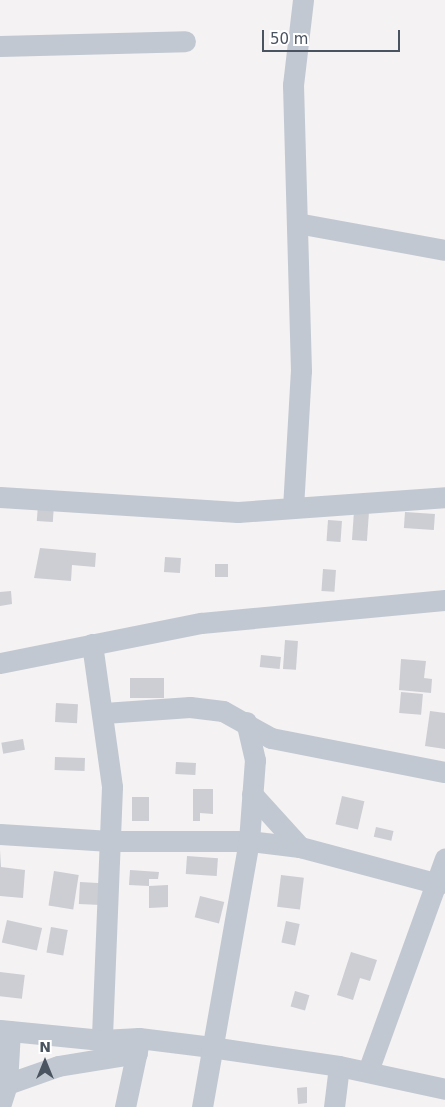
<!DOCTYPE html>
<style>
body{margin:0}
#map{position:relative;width:445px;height:1107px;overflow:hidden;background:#f4f2f2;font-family:"DejaVu Sans",sans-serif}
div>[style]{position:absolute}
.building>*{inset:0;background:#ccced4;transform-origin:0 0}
.minor>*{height:21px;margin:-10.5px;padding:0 10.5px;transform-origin:10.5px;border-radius:10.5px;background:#c1c8d1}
span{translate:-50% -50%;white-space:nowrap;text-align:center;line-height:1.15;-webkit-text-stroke:4px #fff;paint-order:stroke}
.north{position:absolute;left:20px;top:1037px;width:50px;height:50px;-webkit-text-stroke:4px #fff;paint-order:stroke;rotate:0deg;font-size:14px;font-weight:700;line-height:20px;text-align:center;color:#4a5360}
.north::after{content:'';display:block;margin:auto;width:18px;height:22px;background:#4a5360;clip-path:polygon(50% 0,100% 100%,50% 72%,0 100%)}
.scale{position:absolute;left:262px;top:30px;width:138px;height:22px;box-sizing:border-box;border:2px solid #4a5360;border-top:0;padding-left:6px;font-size:15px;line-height:18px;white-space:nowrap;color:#4a5360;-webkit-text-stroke:4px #fff;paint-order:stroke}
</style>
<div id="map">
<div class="building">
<div style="left:38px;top:504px;width:16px;height:17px;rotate:4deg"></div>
<div style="left:354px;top:511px;width:15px;height:29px;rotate:4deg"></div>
<div style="left:405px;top:512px;width:30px;height:16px;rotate:4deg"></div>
<div style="left:328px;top:520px;width:14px;height:21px;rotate:4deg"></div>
<div style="clip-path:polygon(40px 548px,96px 553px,95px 567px,72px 565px,71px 581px,34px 578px)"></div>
<div style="left:165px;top:557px;width:16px;height:15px;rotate:4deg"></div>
<div style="left:215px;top:564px;width:13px;height:13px"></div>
<div style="left:323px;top:569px;width:13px;height:22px;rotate:4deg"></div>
<div style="clip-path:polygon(11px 591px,12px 604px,0 606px,0 592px)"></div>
<div style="left:285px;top:640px;width:13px;height:29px;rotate:4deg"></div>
<div style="left:261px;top:655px;width:20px;height:12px;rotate:6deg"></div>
<div style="clip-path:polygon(401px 659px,426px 661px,424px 678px,432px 679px,431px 693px,399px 690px)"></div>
<div style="left:164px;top:678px;width:20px;height:34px;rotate:90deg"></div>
<div style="left:401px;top:692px;width:22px;height:21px;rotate:5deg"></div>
<div style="left:56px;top:703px;width:22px;height:19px;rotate:3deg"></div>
<div style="clip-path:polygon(430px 711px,445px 713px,445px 749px,425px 746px)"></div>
<div style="left:23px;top:739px;width:11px;height:22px;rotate:80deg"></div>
<div style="left:55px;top:757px;width:30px;height:13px;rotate:2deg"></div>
<div style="left:176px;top:762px;width:20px;height:12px;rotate:3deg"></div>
<div style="clip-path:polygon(193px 789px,213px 789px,213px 814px,200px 813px,200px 821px,193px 821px)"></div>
<div style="left:342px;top:796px;width:23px;height:29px;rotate:13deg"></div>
<div style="left:132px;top:797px;width:17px;height:24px"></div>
<div style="left:376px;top:827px;width:18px;height:10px;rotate:13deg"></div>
<div style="clip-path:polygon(0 850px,1px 867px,25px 870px,23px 898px,0 896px)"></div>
<div style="left:187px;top:856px;width:31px;height:18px;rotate:4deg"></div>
<div style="clip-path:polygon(130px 870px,159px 872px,158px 879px,149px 879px,149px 886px,168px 885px,168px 907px,149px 908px,149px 886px,129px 885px)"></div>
<div style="left:54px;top:871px;width:25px;height:35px;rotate:9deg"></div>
<div style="left:281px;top:875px;width:23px;height:32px;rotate:7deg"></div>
<div style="left:80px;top:882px;width:22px;height:22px;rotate:3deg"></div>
<div style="left:200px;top:896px;width:25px;height:22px;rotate:14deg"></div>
<div style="left:7px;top:920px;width:36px;height:23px;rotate:13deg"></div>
<div style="left:286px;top:921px;width:14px;height:22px;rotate:12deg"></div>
<div style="left:51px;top:927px;width:17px;height:26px;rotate:10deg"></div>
<div style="clip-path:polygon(351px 952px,377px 960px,370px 981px,360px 978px,353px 1000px,337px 995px)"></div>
<div style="left:0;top:972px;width:25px;height:24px;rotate:7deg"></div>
<div style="left:295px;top:991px;width:15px;height:16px;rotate:16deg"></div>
<div style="clip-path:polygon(307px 1087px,307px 1103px,298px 1104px,297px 1088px)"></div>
</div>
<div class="minor">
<div style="left:0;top:46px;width:185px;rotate:-1.5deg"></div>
<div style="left:297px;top:223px;width:150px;rotate:10.3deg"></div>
<div style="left:0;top:497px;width:238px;rotate:3.6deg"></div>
<div style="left:238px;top:512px;width:208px;rotate:-4.1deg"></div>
<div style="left:293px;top:508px;width:137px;rotate:-86.7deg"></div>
<div style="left:301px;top:371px;width:286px;rotate:-91.6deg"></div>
<div style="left:293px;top:85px;width:86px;rotate:-83.3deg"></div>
<div style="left:92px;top:644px;width:144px;rotate:82deg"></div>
<div style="left:112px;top:787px;width:253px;rotate:92.3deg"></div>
<div style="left:0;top:663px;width:205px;rotate:-11.3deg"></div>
<div style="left:201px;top:623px;width:245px;rotate:-5.4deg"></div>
<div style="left:104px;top:713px;width:86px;rotate:-4deg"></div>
<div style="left:190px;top:707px;width:33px;rotate:7deg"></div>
<div style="left:223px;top:711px;width:55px;rotate:29.4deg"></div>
<div style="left:271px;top:738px;width:177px;rotate:11.1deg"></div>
<div style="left:252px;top:794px;width:72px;rotate:47.8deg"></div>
<div style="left:0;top:834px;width:110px;rotate:3.6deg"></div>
<div style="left:110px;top:841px;width:139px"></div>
<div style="left:249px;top:841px;width:51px;rotate:6.7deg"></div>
<div style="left:300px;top:847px;width:144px;rotate:14.9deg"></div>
<div style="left:0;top:1030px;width:102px;rotate:5.6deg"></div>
<div style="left:102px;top:1040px;width:37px;rotate:-3deg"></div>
<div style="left:139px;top:1038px;width:73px;rotate:7.1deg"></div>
<div style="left:211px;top:1047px;width:129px;rotate:8.4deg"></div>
<div style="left:339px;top:1066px;width:108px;rotate:12.2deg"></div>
<div style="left:368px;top:1071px;width:226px;rotate:-70.1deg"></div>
<div style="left:7px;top:1084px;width:54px;rotate:-19.4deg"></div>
<div style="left:58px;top:1066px;width:80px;rotate:-9.3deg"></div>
<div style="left:0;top:1106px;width:23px;rotate:-72deg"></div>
<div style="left:7px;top:1084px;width:53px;rotate:-86.8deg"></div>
<div style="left:125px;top:1107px;width:67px;rotate:-78deg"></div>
<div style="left:202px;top:1107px;width:270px;rotate:-80deg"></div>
<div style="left:249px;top:841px;width:81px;rotate:-85.8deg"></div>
<div style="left:255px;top:760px;width:39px;rotate:-103deg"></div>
<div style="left:334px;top:1107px;width:41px;rotate:-83deg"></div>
</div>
<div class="north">N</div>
<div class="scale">50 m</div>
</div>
